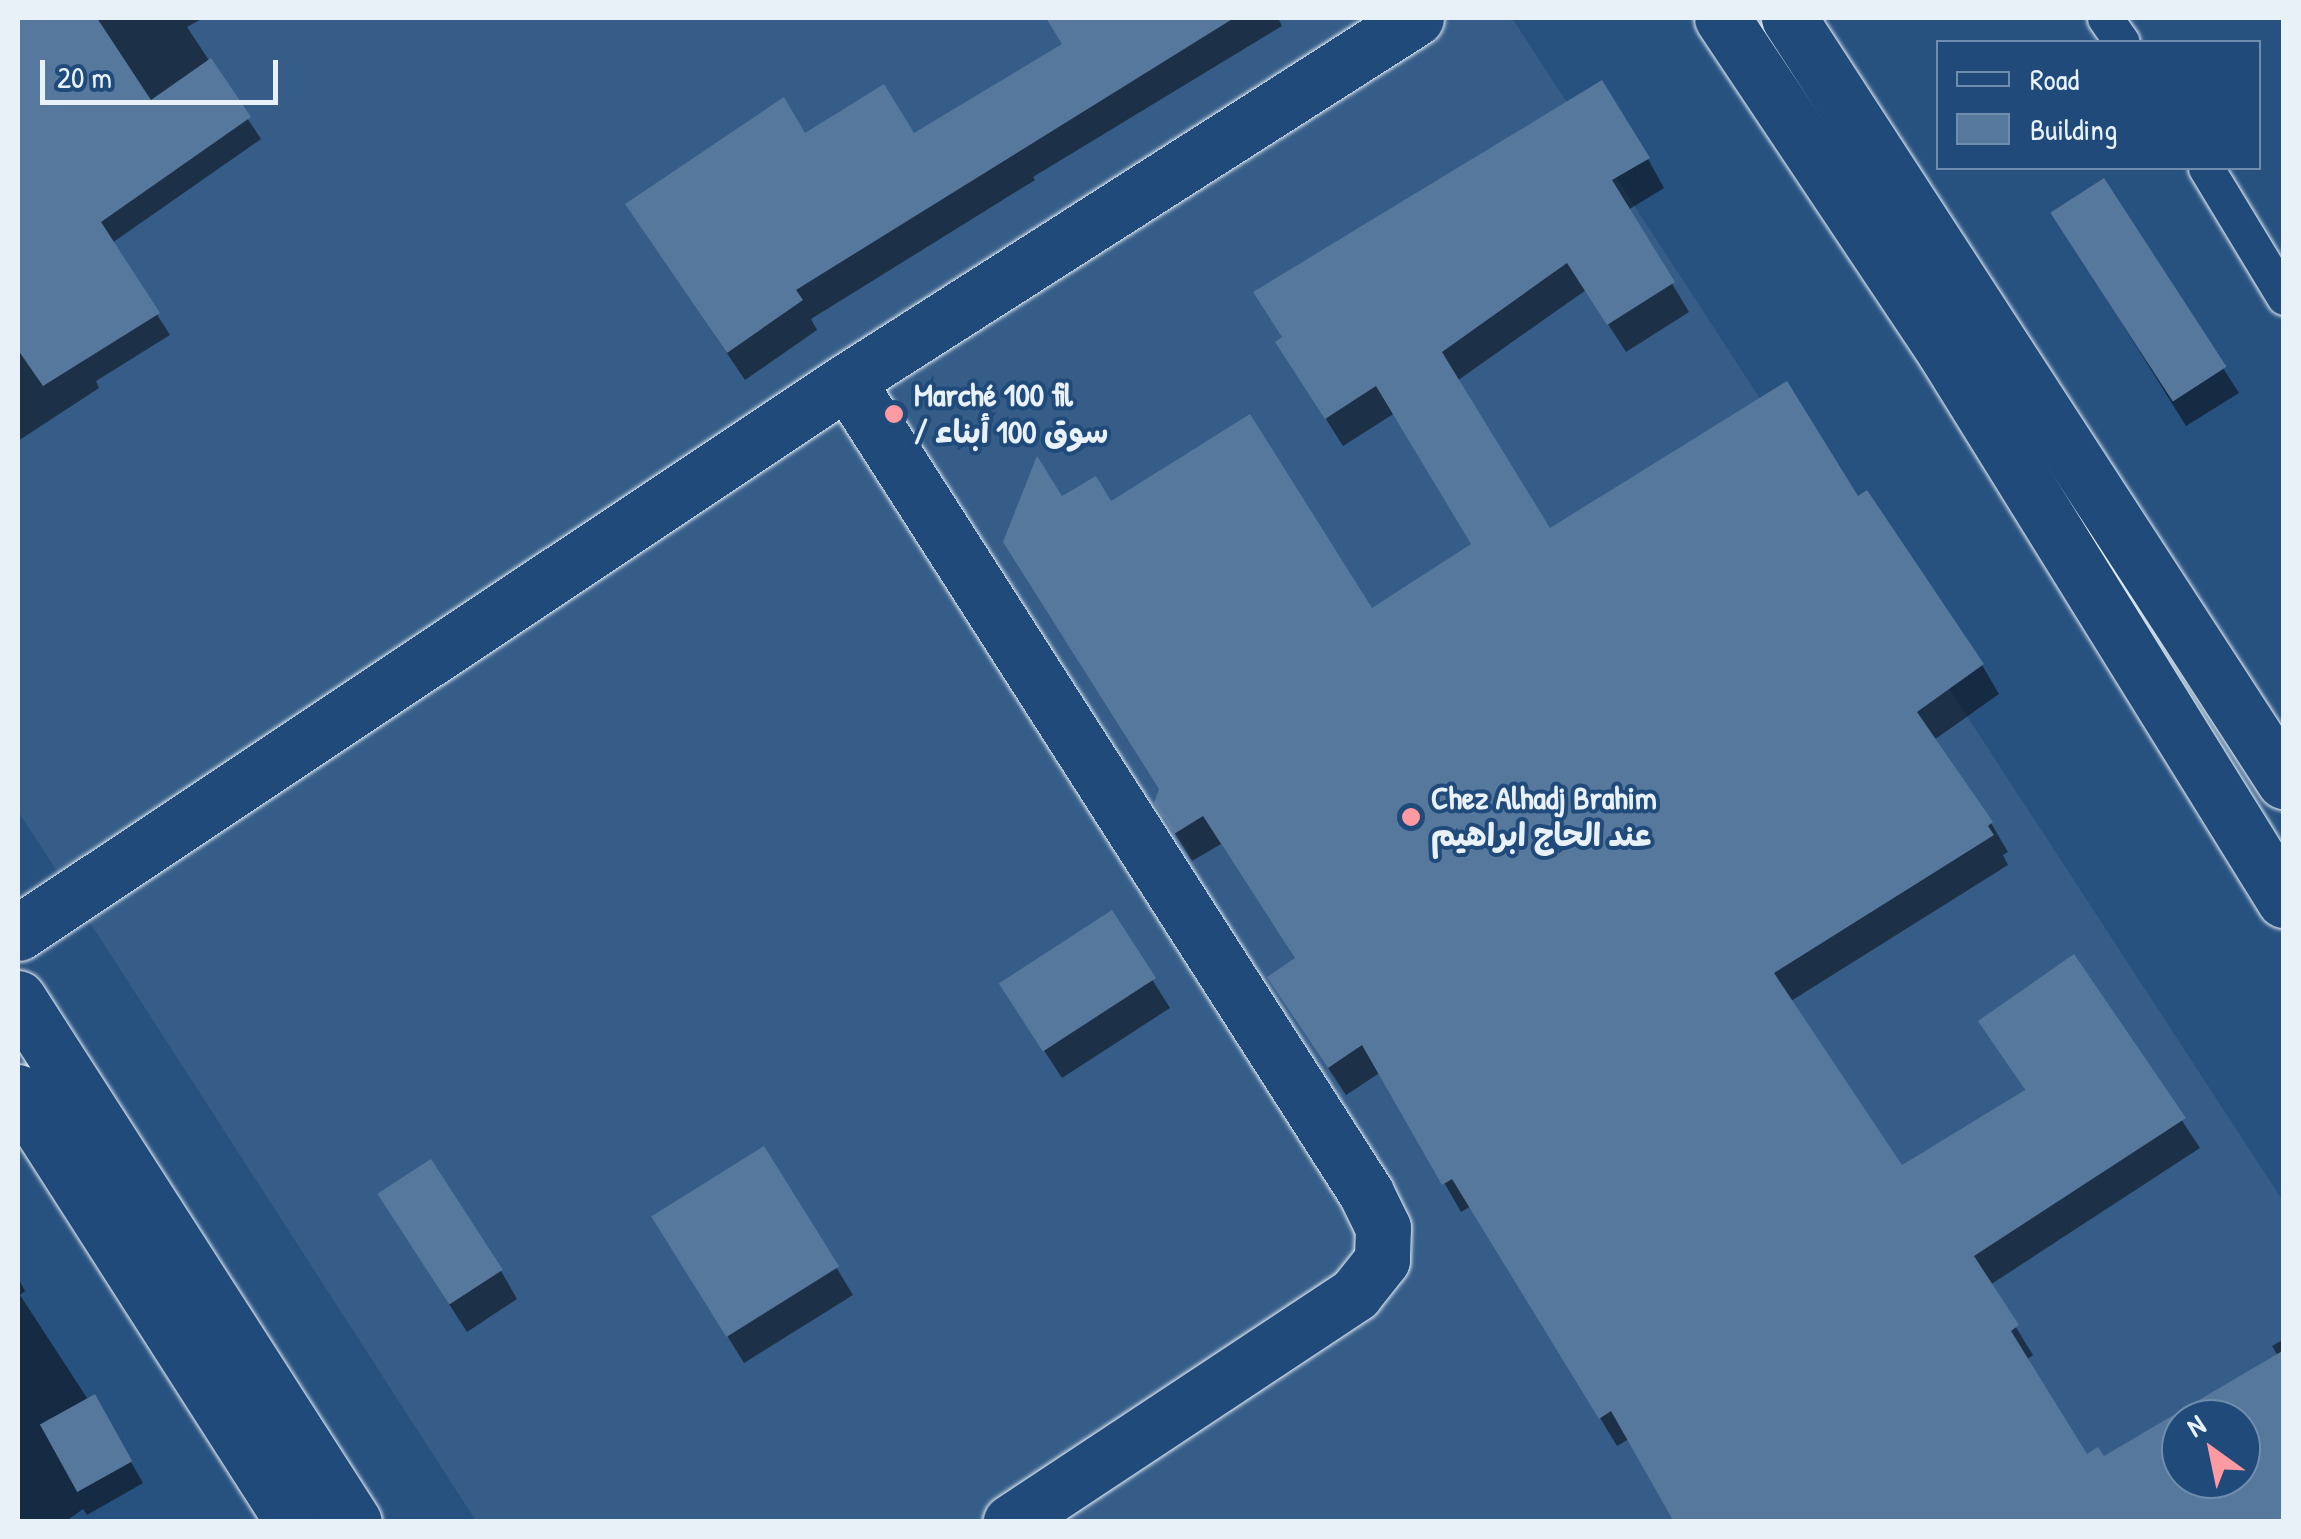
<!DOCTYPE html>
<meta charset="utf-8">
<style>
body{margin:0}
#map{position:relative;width:2301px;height:1539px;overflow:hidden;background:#27517f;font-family:"Patrick Hand","Playpen Sans Arabic",sans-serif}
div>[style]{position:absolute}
.built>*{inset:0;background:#355d88}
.shadow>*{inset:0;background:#0007}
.building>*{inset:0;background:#57789d;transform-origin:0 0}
.roads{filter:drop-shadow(0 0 2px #e8f1f8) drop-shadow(0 0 2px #e8f1f8)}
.service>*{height:35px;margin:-17.5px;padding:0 17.5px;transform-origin:17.5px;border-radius:17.5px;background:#1f4a7a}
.minor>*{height:55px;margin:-27.5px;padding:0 27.5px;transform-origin:27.5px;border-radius:27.5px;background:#1f4a7a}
.tertiary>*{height:55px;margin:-27.5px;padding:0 27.5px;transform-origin:27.5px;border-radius:27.5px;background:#1f4a7a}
.secondary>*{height:55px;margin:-27.5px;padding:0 27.5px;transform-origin:27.5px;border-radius:27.5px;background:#1f4a7a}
.dots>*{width:28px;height:28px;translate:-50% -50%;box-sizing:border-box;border:5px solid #1f4a7a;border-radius:50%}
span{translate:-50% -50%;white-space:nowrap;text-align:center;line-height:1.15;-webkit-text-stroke:8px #1f4a7a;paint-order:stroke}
.poi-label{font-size:32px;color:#e8f1f8;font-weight:700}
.left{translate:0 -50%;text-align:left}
.frame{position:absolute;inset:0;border:20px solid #e8f1f8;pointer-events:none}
.legend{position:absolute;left:1936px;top:40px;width:325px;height:130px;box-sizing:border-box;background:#1f4a7a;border:2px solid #6f8dac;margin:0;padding:12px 18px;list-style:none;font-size:30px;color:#e8f1f8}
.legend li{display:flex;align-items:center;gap:20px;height:50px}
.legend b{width:50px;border:2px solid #6f8dac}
.north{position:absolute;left:2161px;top:1399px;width:100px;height:100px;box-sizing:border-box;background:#1f4a7a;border:2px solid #6f8dac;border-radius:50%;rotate:327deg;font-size:28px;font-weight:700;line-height:40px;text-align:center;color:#e8f1f8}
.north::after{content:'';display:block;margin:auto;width:35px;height:45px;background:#ff9aa2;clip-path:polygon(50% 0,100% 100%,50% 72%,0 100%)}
.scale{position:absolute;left:40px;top:60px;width:238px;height:45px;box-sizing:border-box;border:5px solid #e8f1f8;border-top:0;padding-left:12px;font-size:30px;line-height:35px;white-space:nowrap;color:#e8f1f8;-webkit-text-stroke:8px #1f4a7a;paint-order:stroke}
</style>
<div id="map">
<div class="built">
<div style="clip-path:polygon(evenodd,18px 18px,1512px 18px,2283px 1201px,2283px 1521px,476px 1521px,18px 811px,18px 18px,2181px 1419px,2241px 1419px,2241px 1479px,2181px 1479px,2181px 1419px)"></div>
</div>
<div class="shadow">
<div style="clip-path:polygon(18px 18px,203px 18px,187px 27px,261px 139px,112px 243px,170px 335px,96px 381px,99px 388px,18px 441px)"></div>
<div style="clip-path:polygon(1092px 18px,1278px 18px,1282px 26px,1033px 177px,1035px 180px,811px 319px,817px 330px,745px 380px,645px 232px,805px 136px,913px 136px,1065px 45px,1060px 36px)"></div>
<div style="clip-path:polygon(evenodd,1648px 159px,1664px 188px,1628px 210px,1689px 312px,1626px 352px,1586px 290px,1457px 381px,1550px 532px,1857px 499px,1982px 665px,1999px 694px,1934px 740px,1991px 823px,2008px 852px,2003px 855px,2008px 865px,1791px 1001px,1901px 1168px,2026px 1092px,1981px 1022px,2074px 957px,2200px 1148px,1990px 1285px,2033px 1355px,2026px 1360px,2086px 1458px,2103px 1460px,2278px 1356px,2272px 1346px,2284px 1339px,2284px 1522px,1629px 1439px,1617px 1446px,1471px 1206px,1461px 1212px,1381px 1072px,1346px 1095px,1287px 1006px,1297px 960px,1221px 844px,1192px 861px,1174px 832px,1062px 499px,1110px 504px,1372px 612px,1474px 545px,1395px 413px,1343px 446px,1278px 343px,1648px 159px,2181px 1419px,2241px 1419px,2241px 1479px,2181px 1479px,2181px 1419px)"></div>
<div style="clip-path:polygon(2103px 182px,2239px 393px,2186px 426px,2069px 238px)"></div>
<div style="clip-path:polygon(1111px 914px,1170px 1008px,1062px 1078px,1019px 1012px)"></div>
<div style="clip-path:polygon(397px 1223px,501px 1271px,517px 1299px,467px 1332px)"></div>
<div style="clip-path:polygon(671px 1245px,836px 1267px,853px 1295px,744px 1363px)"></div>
<div style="clip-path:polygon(18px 1278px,25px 1291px,20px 1295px,89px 1401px,94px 1397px,143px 1483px,87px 1515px,83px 1509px,65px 1522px,18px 1522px)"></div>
</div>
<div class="building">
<div style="clip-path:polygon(18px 18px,97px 18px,151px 100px,211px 58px,251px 117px,101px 222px,160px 313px,43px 386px,18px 350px)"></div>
<div style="clip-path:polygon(1046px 18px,1234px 18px,796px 290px,803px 300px,727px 353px,625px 204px,784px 97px,805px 133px,884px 84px,914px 133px,1062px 44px)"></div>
<div style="clip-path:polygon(evenodd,1602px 80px,1650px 158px,1612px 180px,1675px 282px,1607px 325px,1567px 263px,1442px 352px,1550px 528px,1787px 381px,1858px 496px,1867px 490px,1984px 664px,1917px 712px,1993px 822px,1988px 826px,1994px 835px,1774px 973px,1902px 1165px,2025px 1090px,1978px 1021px,2074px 954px,2186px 1118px,1974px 1256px,2019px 1325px,2011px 1331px,2087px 1454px,2098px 1447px,2104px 1456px,2284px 1350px,2284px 1522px,1674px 1522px,1611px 1411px,1599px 1419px,1452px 1179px,1442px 1185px,1362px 1045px,1328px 1068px,1267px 977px,1295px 958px,1203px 816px,1174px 834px,1154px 803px,1159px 789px,1003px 542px,1037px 456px,1062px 496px,1096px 476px,1111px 501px,1250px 414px,1372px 608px,1471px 544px,1376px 386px,1325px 419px,1275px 342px,1282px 337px,1253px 292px,1602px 80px,2181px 1419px,2241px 1419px,2241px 1479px,2181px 1479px,2181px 1419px)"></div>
<div style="left:2104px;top:178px;width:225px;height:64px;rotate:57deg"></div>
<div style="left:1112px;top:910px;width:81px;height:135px;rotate:57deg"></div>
<div style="left:764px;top:1146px;width:142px;height:133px;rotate:58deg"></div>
<div style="left:431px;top:1159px;width:132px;height:64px;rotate:57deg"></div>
<div style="left:95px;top:1394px;width:77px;height:63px;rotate:61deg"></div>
</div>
<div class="roads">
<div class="service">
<div style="left:2105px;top:18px;width:29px;rotate:55deg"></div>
<div style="left:2206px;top:168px;width:151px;rotate:58.8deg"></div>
</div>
<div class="minor">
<div style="left:847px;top:381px;width:964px;rotate:57.41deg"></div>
<div style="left:1366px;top:1193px;width:39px;rotate:64deg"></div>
<div style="left:1383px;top:1228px;width:32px;rotate:92deg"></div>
<div style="left:1382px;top:1260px;width:43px;rotate:128.5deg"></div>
<div style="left:1355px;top:1294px;width:413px;rotate:146.5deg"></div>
<div style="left:18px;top:933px;width:996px;rotate:-33.66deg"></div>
<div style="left:847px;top:381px;width:675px;rotate:-32.54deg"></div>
</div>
<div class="tertiary">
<div style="left:1722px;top:18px;width:400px;rotate:56.3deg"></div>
<div style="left:1944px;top:351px;width:646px;rotate:58.23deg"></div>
<div style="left:1789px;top:18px;width:910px;rotate:57.03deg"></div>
</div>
<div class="secondary">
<div style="left:18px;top:998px;width:622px;rotate:57.33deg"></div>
<div style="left:18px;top:1092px;width:510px;rotate:57.4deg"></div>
</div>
</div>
<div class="dots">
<div style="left:894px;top:414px;background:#ff9aa2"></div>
<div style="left:1411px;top:817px;background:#ff9aa2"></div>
</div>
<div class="poi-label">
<span class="left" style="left:914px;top:414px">Marché 100 fil<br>/ سوق 100 أبناء</span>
<span class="left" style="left:1431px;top:817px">Chez Alhadj Brahim<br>عند الحاج ابراهيم</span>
</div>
<div class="frame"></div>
<ul class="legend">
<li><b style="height:12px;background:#1f4a7a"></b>Road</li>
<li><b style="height:28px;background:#57789d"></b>Building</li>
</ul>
<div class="north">N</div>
<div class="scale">20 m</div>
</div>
